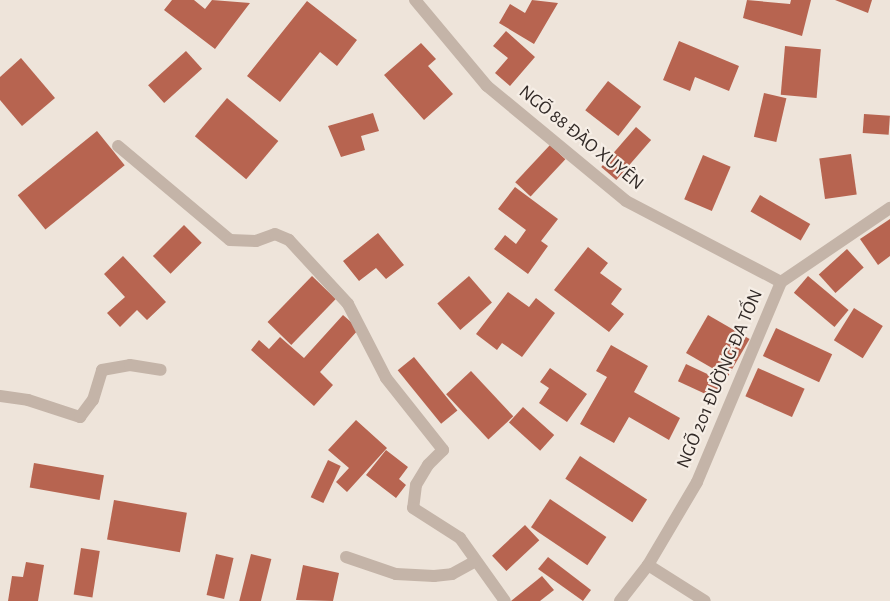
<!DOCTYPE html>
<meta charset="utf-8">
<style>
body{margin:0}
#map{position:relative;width:890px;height:601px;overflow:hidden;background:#eee4da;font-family:"Alegreya Sans",sans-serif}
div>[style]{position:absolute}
.building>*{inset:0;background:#b76450;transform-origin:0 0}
.service>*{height:12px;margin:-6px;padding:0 6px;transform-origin:6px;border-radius:6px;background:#c4b4a8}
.minor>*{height:12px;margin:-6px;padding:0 6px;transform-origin:6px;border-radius:6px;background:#c4b4a8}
span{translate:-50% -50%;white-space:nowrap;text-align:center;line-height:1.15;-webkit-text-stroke:4.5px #f6eee6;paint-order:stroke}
.street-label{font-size:19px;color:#322a27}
</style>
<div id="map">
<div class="building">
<div style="clip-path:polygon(172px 0,194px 0,205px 9px,212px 0,250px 3px,215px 49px,164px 10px)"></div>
<div style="clip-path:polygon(532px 0,558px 3px,534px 44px,499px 23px,510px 4px,525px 13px)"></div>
<div style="clip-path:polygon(747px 0,790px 4px,791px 0,811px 0,802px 36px,743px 18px)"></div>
<div style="clip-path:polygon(835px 0,872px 0,868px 13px)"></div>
<div style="clip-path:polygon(307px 1px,357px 40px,337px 66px,320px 52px,280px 102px,247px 76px)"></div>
<div style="clip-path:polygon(506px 31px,535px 57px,510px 86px,495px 73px,508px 58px,493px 46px)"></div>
<div style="clip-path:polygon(679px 41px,739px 66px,729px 91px,695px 77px,690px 91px,663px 80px)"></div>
<div style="clip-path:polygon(421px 43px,436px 59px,428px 66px,453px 94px,424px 120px,384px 75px)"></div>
<div style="left:785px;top:46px;width:36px;height:49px;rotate:5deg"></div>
<div style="left:186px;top:51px;width:24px;height:51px;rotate:48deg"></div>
<div style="clip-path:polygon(21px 58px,55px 98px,22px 126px,0 100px,0 77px)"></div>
<div style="left:608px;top:81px;width:42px;height:37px;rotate:38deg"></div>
<div style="left:764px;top:93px;width:23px;height:45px;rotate:13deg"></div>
<div style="left:227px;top:98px;width:67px;height:50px;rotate:40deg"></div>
<div style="clip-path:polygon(373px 113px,379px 131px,361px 136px,365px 150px,341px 157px,328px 126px)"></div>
<div style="left:864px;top:114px;width:26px;height:19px;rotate:4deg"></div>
<div style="left:636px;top:127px;width:20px;height:53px;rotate:41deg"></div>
<div style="left:97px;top:131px;width:44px;height:102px;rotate:51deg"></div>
<div style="left:550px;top:145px;width:21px;height:51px;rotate:43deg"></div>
<div style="left:851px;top:154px;width:41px;height:32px;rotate:82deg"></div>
<div style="left:703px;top:155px;width:30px;height:48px;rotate:23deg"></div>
<div style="clip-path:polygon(515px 187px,558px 219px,541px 241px,548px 246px,528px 274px,494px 249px,505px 235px,516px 244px,526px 230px,498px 209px)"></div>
<div style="left:760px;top:195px;width:58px;height:19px;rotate:30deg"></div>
<div style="clip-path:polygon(890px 219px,890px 256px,878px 265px,860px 239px)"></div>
<div style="left:184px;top:225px;width:25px;height:44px;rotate:45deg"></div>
<div style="clip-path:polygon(378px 233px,404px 265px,386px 279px,376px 268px,359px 281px,343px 261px)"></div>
<div style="clip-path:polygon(588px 247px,608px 263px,600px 273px,622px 289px,611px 304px,624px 314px,609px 332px,554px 290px)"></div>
<div style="left:847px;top:249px;width:25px;height:38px;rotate:48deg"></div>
<div style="clip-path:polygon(123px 256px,166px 302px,147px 320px,137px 310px,120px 327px,107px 313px,125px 297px,104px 274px)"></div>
<div style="left:312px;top:276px;width:33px;height:64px;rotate:44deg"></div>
<div style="left:469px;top:276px;width:35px;height:42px;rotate:49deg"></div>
<div style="left:808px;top:276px;width:53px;height:22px;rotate:40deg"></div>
<div style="clip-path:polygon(508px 292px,529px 307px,536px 298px,555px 313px,522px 357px,502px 343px,497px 350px,476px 334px)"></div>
<div style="left:854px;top:308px;width:34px;height:38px;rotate:32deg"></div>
<div style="clip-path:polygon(343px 315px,359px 329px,320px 372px,333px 385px,314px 406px,251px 350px,259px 340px,269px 349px,280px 337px,304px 358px)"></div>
<div style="left:708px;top:315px;width:48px;height:44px;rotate:30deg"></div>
<div style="left:776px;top:328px;width:62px;height:31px;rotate:25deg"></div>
<div style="clip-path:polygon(611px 345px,648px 366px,634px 392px,680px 418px,669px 440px,629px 417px,614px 443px,580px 424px,607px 377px,596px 371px)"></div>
<div style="left:414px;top:357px;width:69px;height:21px;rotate:51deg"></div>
<div style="left:686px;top:364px;width:40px;height:19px;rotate:25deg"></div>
<div style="clip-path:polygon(550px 368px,587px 394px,567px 422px,539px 403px,549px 388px,540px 382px)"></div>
<div style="left:758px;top:368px;width:51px;height:31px;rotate:24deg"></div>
<div style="left:471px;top:371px;width:62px;height:34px;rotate:47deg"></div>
<div style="left:523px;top:407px;width:42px;height:21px;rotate:42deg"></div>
<div style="clip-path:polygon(356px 420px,387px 448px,347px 492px,336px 482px,349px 468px,328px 450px)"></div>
<div style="clip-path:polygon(386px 450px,408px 467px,399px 479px,406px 485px,396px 498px,366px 475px)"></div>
<div style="left:580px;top:456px;width:80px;height:27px;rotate:33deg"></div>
<div style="left:328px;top:460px;width:14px;height:41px;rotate:25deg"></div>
<div style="left:34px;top:463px;width:71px;height:25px;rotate:10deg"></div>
<div style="left:550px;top:499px;width:68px;height:34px;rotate:34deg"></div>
<div style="left:114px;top:500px;width:74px;height:40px;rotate:10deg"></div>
<div style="left:525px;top:525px;width:21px;height:45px;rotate:47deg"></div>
<div style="left:81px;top:548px;width:19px;height:47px;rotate:9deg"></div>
<div style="left:216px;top:554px;width:18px;height:42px;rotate:13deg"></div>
<div style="left:251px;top:554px;width:21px;height:49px;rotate:14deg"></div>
<div style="clip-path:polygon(548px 557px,591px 590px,583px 601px,538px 569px)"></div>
<div style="clip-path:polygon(26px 562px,44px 565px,38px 601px,8px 601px,12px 576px,23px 577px)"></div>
<div style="clip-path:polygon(303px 565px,339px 573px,333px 601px,296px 600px)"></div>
<div style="clip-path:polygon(542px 576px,554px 590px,540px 601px,511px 601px)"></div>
</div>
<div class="service">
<div style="left:118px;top:146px;width:146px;rotate:40deg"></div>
<div style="left:230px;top:240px;width:26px;rotate:2deg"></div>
<div style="left:256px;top:241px;width:20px;rotate:-20deg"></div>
<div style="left:275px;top:234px;width:15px;rotate:23deg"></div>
<div style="left:289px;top:240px;width:87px;rotate:47.3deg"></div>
<div style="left:348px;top:304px;width:83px;rotate:62.8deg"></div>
<div style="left:386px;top:378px;width:92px;rotate:51.6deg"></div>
<div style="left:443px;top:450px;width:21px;rotate:135deg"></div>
<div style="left:428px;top:465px;width:23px;rotate:121deg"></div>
<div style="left:416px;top:485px;width:23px;rotate:97deg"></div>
<div style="left:413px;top:508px;width:56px;rotate:32.6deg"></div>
<div style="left:460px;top:538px;width:77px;rotate:54.5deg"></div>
<div style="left:0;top:396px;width:28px;rotate:8deg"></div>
<div style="left:28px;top:400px;width:55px;rotate:18.1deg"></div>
<div style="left:80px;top:417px;width:21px;rotate:-53deg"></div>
<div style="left:93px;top:400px;width:31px;rotate:-73deg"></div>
<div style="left:102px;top:370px;width:28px;rotate:-10deg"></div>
<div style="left:130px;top:365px;width:31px;rotate:9deg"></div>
<div style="left:346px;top:557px;width:53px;rotate:18.8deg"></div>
<div style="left:396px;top:574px;width:38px;rotate:3deg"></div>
<div style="left:434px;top:576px;width:18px;rotate:-6deg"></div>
<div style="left:452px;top:574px;width:25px;rotate:-29deg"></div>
<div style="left:648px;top:565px;width:67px;rotate:32.3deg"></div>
</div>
<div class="minor">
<div style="left:415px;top:0;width:112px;rotate:50.1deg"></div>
<div style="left:487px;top:86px;width:180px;rotate:39.6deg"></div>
<div style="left:626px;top:201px;width:175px;rotate:27.6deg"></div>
<div style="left:620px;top:601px;width:46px;rotate:-52.1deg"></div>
<div style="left:648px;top:565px;width:96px;rotate:-59.4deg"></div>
<div style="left:697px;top:482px;width:217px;rotate:-67.2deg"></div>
<div style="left:781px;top:282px;width:132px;rotate:-34.2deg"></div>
</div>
<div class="street-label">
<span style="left:581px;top:138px;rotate:39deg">NGÕ 88 ĐÀO XUYÊN</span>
<span style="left:720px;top:379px;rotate:-67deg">NGÕ 201 ĐƯỜNG ĐA TỐN</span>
</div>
</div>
